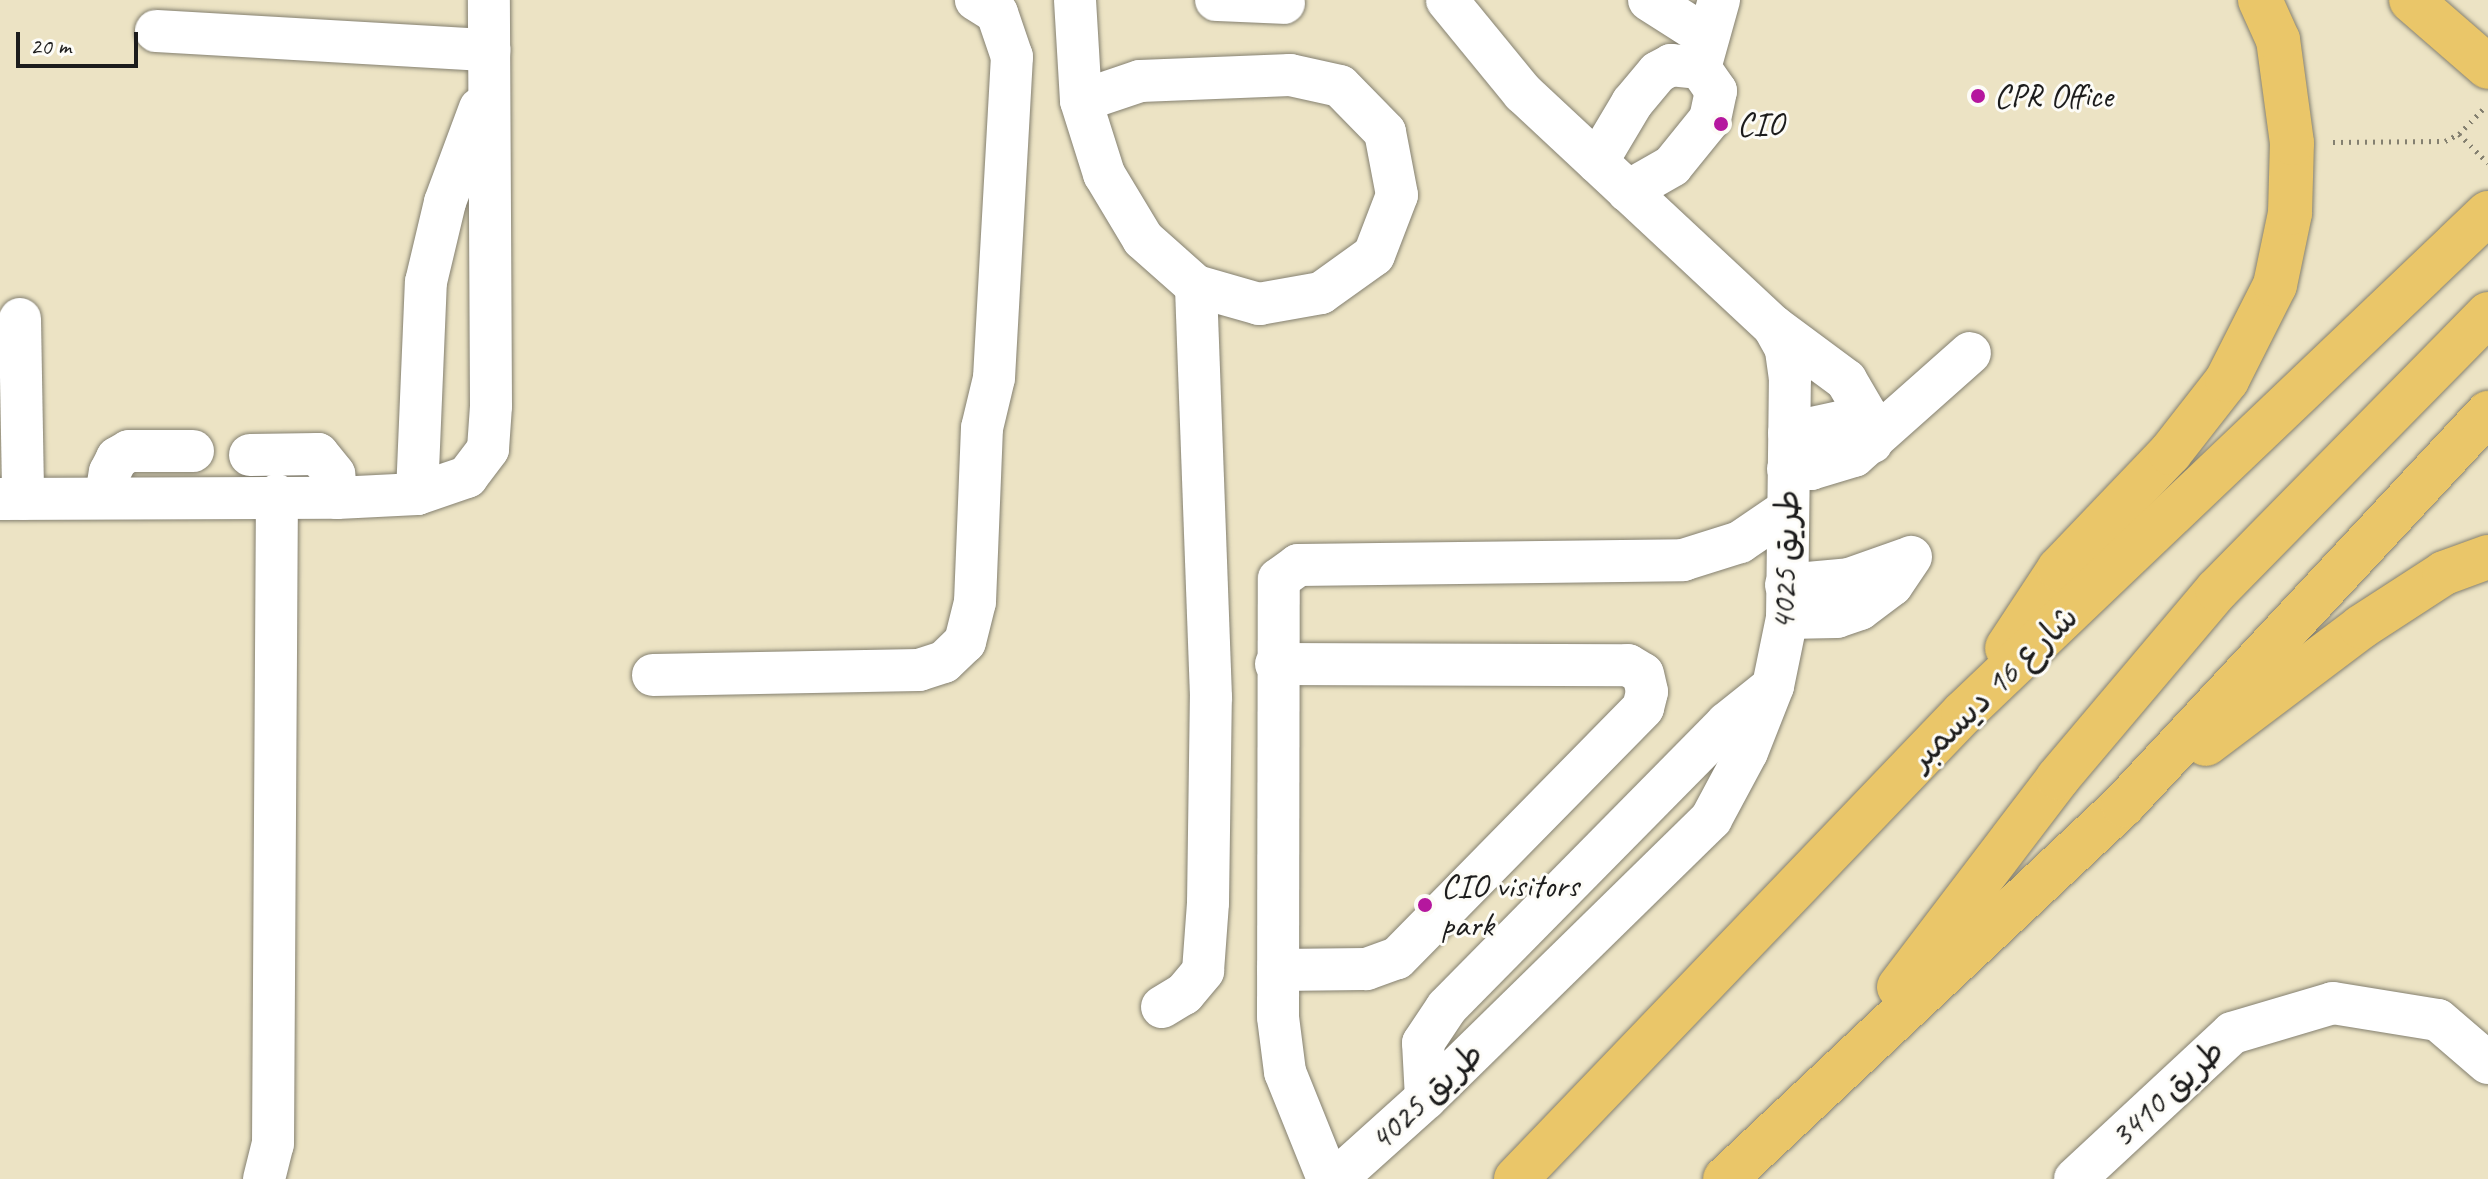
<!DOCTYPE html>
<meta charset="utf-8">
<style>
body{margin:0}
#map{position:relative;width:2488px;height:1179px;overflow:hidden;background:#ece3c4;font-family:Caveat,"Playpen Sans Arabic",sans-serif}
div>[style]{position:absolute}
.path>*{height:5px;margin-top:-2.5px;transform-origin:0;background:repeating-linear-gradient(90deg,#848070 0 2px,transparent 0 8px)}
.roads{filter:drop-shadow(0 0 2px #848070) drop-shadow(0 0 2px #848070)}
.minor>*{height:42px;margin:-21px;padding:0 21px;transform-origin:21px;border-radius:21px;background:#fff}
.major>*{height:44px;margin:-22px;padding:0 22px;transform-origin:22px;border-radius:22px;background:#eac669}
.dots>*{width:22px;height:22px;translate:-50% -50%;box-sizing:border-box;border:4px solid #fdfcf7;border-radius:50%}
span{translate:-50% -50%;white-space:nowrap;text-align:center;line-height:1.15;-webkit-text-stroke:6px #fdfcf7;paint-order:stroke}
.poi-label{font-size:34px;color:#1c1c1c}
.left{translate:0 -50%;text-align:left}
.street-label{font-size:34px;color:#1c1c1c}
.scale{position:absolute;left:16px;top:32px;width:122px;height:36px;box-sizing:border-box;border:4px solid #1c1c1c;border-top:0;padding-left:10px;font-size:24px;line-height:28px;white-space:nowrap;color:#1c1c1c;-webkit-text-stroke:6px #fdfcf7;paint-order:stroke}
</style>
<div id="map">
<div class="path">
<div style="left:2459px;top:134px;width:41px;rotate:45deg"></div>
<div style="left:2333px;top:142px;width:112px;rotate:-0.5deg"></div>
<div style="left:2445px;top:141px;width:16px;rotate:-27deg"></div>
<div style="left:2459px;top:134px;width:35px;rotate:-46deg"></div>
</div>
<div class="roads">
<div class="minor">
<div style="left:1075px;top:0;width:101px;rotate:86.6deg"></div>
<div style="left:1081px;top:101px;width:77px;rotate:72.5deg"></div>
<div style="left:1104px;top:174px;width:76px;rotate:59deg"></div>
<div style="left:1143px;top:239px;width:71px;rotate:41.6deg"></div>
<div style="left:1196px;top:286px;width:66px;rotate:15.9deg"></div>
<div style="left:1259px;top:304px;width:63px;rotate:-10.1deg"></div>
<div style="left:1321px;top:293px;width:65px;rotate:-35.6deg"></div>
<div style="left:1374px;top:255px;width:64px;rotate:-69deg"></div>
<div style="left:1397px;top:195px;width:64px;rotate:-100.8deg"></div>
<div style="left:1385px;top:132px;width:64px;rotate:-134.4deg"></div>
<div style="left:1340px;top:86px;width:51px;rotate:-167.6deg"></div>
<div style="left:1290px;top:75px;width:150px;rotate:177.7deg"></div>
<div style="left:1140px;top:81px;width:62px;rotate:161.3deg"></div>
<div style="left:1216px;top:0;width:68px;rotate:2.5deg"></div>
<div style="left:1649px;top:0;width:69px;rotate:32.5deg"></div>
<div style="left:156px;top:31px;width:334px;rotate:3.3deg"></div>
<div style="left:1700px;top:68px;width:71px;rotate:-74.4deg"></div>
<div style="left:1597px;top:162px;width:69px;rotate:-59.3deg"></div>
<div style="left:1632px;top:103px;width:40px;rotate:-50deg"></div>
<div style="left:1658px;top:72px;width:15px;rotate:-28deg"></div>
<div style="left:1671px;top:65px;width:29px;rotate:6deg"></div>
<div style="left:1700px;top:68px;width:28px;rotate:55deg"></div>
<div style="left:1716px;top:91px;width:29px;rotate:102deg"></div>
<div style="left:1710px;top:119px;width:60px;rotate:129deg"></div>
<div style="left:1672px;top:166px;width:51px;rotate:150.4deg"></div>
<div style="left:20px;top:319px;width:180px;rotate:89deg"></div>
<div style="left:1773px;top:326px;width:91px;rotate:36.5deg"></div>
<div style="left:1846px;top:380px;width:42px;rotate:59.7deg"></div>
<div style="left:1867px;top:416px;width:27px;rotate:80deg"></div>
<div style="left:1789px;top:433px;width:80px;rotate:-12.3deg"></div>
<div style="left:250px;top:455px;width:68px;rotate:-0.8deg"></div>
<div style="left:318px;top:454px;width:26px;rotate:51deg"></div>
<div style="left:334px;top:474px;width:24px;rotate:83deg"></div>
<div style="left:1788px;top:469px;width:23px"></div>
<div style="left:1811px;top:469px;width:45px;rotate:-16.8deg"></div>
<div style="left:1854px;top:456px;width:155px;rotate:-41.6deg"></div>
<div style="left:417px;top:494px;width:212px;rotate:-87.6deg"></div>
<div style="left:426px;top:282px;width:82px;rotate:-76.6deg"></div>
<div style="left:445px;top:202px;width:100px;rotate:-69.6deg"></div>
<div style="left:106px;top:496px;width:24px;rotate:-81deg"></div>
<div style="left:110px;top:472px;width:16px;rotate:-63deg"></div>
<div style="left:117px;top:458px;width:14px;rotate:-30deg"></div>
<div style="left:129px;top:451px;width:64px"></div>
<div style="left:0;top:499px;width:337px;rotate:-0.2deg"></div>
<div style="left:337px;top:498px;width:80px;rotate:-2.9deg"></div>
<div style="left:417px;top:494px;width:53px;rotate:-18.8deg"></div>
<div style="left:467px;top:477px;width:35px;rotate:-53deg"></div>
<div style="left:488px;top:449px;width:43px;rotate:-86deg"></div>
<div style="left:491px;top:406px;width:406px;rotate:-90.3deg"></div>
<div style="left:1786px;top:585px;width:63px;rotate:-5.4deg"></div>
<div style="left:1849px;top:579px;width:60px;rotate:-19.3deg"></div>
<div style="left:1787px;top:618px;width:50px;rotate:-1.1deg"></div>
<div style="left:1837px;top:617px;width:24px;rotate:-19deg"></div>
<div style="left:1860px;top:609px;width:40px;rotate:-37deg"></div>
<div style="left:1892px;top:585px;width:34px;rotate:-56deg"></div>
<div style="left:1276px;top:664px;width:352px;rotate:0.2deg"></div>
<div style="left:1628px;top:665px;width:17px;rotate:31deg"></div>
<div style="left:1643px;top:674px;width:18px;rotate:77deg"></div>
<div style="left:1647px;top:692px;width:16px;rotate:104deg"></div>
<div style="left:1643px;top:708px;width:351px;rotate:134.5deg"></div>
<div style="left:1397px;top:958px;width:33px;rotate:160deg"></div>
<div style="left:1366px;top:969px;width:88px;rotate:179.3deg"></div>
<div style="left:653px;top:675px;width:266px;rotate:-1.1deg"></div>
<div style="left:919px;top:670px;width:26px;rotate:-18deg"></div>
<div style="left:944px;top:662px;width:29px;rotate:-44deg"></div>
<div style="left:965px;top:642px;width:41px;rotate:-76deg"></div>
<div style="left:975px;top:602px;width:174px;rotate:-87.7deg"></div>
<div style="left:982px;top:428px;width:51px;rotate:-76.5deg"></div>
<div style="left:994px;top:378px;width:322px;rotate:-86.8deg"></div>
<div style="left:1012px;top:57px;width:46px;rotate:-108.8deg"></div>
<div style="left:997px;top:13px;width:25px;rotate:-148deg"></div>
<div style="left:1162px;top:1007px;width:26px;rotate:-31deg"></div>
<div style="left:1184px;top:994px;width:30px;rotate:-50deg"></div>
<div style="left:1203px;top:971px;width:68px;rotate:-85.8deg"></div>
<div style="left:1208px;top:903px;width:206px;rotate:-89.2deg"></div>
<div style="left:1211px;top:697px;width:411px;rotate:-92.1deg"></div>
<div style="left:1426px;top:1098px;width:55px;rotate:-93.1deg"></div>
<div style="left:1423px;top:1043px;width:43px;rotate:-56.3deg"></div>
<div style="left:1447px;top:1007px;width:399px;rotate:-45.4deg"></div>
<div style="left:1727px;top:723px;width:58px;rotate:-38.7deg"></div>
<div style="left:264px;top:1179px;width:36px;rotate:-76deg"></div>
<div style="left:273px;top:1144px;width:649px;rotate:-89.65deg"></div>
<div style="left:1328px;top:1179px;width:115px;rotate:-111.9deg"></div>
<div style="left:1285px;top:1072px;width:55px;rotate:-97.3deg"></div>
<div style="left:1278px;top:1017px;width:438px;rotate:-89.9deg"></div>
<div style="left:1279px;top:579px;width:24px;rotate:-36deg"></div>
<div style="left:1298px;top:565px;width:385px;rotate:-0.7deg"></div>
<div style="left:1683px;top:560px;width:60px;rotate:-17.5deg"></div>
<div style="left:1740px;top:542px;width:57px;rotate:-34.2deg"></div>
<div style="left:1336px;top:1179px;width:121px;rotate:-42deg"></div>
<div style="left:1426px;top:1098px;width:399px;rotate:-44.4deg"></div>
<div style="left:1711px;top:819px;width:76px;rotate:-61.8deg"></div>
<div style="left:1747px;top:752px;width:71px;rotate:-68.5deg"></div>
<div style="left:1773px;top:686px;width:69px;rotate:-78.4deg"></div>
<div style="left:1787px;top:618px;width:239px;rotate:-89.3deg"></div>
<div style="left:1790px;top:379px;width:30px;rotate:-98deg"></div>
<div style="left:1786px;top:349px;width:26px;rotate:-119deg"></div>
<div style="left:1773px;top:326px;width:342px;rotate:-137deg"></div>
<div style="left:1523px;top:93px;width:120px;rotate:-129.3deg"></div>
<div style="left:2075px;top:1179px;width:214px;rotate:-42.9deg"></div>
<div style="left:2232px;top:1033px;width:105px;rotate:-16.5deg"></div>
<div style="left:2333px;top:1003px;width:106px;rotate:9.2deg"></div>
<div style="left:2438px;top:1020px;width:66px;rotate:40.7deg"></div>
</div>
<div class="major">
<div style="left:2411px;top:0;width:102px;rotate:41deg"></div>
<div style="left:2007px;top:648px;width:95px;rotate:-56.6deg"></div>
<div style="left:2059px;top:569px;width:161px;rotate:-46.3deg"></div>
<div style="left:2170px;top:453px;width:93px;rotate:-52deg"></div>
<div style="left:2227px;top:380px;width:106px;rotate:-63.2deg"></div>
<div style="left:2275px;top:285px;width:74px;rotate:-78.2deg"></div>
<div style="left:2290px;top:213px;width:70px;rotate:-88.4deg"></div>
<div style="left:2292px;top:143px;width:104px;rotate:-97.7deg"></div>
<div style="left:2278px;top:40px;width:44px;rotate:-114.2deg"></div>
<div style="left:2206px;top:744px;width:194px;rotate:-37deg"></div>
<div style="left:2361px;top:627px;width:99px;rotate:-33deg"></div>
<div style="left:2444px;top:573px;width:47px;rotate:-20deg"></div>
<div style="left:1899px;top:987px;width:263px;rotate:-52.7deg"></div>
<div style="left:2058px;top:778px;width:246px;rotate:-49.8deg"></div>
<div style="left:2217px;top:590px;width:387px;rotate:-45.5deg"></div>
<div style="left:1516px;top:1179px;width:646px;rotate:-46.19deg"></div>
<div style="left:1963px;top:713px;width:725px;rotate:-43.6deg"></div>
<div style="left:1725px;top:1179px;width:546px;rotate:-43.22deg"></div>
<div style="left:2123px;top:805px;width:536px;rotate:-47.04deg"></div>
</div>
</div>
<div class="dots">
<div style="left:1978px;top:96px;background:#b5179e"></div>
<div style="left:1721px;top:124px;background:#b5179e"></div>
<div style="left:1425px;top:905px;background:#b5179e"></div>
</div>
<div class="poi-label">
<span class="left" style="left:1994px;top:96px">CPR Office</span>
<span class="left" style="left:1737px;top:124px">CIO</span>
<span class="left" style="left:1441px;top:905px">CIO visitors<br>park</span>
</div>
<div class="street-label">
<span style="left:1785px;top:560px;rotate:-88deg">طريق 4025</span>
<span style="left:1993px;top:687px;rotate:-44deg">شارع 16 ديسمبر</span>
<span style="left:2167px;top:1093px;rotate:-43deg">طريق 3410</span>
<span style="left:1426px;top:1096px;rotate:-43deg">طريق 4025</span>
</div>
<div class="scale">20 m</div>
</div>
